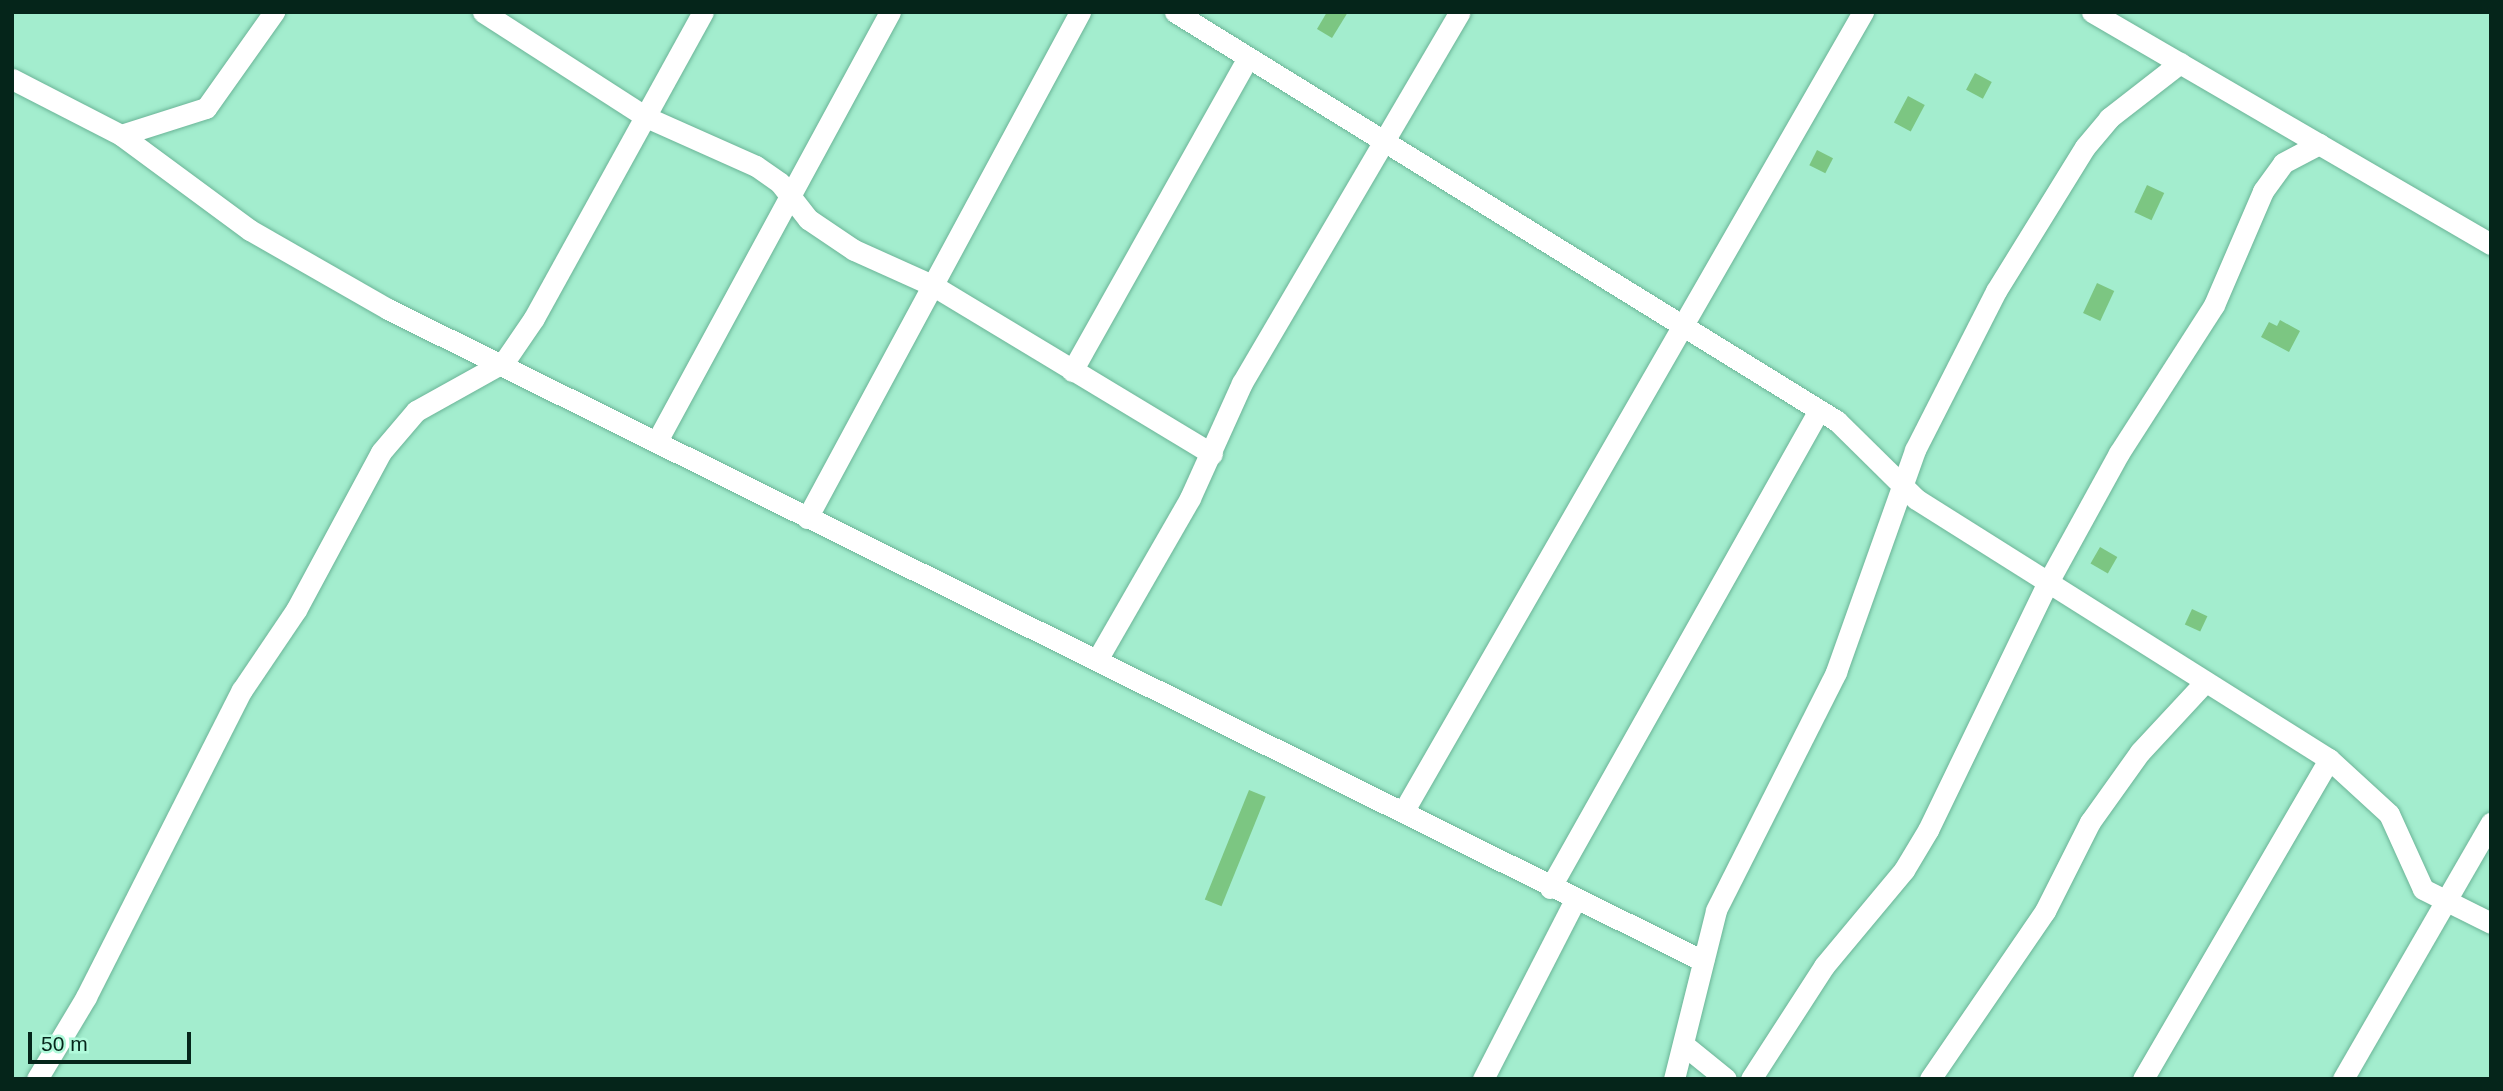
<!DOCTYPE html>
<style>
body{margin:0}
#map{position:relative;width:2503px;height:1091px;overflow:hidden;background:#a3edce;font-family:Arial,sans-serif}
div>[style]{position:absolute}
.building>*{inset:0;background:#7cc682;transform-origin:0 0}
.roads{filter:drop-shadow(0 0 2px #6bb497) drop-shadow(0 0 2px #6bb497)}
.street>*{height:21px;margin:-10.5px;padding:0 10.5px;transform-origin:10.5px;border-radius:10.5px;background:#fff}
span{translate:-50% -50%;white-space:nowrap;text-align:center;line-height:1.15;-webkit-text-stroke:6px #b0fadb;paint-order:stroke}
.frame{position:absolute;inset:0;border:14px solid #05251a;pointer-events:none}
.scale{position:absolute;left:28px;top:1032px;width:163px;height:32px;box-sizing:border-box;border:4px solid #05251a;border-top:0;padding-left:9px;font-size:21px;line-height:24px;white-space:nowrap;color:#05251a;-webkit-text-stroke:5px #b0fadb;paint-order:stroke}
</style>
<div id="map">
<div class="building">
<div style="clip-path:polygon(1327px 12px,1348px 12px,1332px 38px,1317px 29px)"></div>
<div style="left:1975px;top:73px;width:19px;height:19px;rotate:28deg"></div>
<div style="left:1908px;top:96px;width:19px;height:30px;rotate:28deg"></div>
<div style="left:1817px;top:150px;width:18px;height:17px;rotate:27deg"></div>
<div style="left:2147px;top:185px;width:19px;height:30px;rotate:25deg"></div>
<div style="left:2097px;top:283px;width:19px;height:33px;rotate:25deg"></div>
<div style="clip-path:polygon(2280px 320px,2300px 331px,2289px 352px,2261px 337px,2269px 322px,2277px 326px)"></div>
<div style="left:2100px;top:547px;width:20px;height:19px;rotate:30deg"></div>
<div style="left:2192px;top:609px;width:17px;height:17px;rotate:25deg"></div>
<div style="left:1249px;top:790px;width:18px;height:118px;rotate:22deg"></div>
</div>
<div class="roads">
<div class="street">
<div style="left:483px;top:12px;width:194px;rotate:32.8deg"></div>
<div style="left:646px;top:117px;width:120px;rotate:24deg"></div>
<div style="left:756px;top:166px;width:29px;rotate:35deg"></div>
<div style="left:780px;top:183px;width:46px;rotate:52.1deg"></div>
<div style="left:808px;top:219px;width:55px;rotate:34deg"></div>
<div style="left:854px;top:250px;width:85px;rotate:24.2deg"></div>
<div style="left:932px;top:285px;width:327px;rotate:31.1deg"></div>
<div style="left:1175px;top:12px;width:778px;rotate:31.71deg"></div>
<div style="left:1837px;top:421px;width:111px;rotate:44.6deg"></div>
<div style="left:1916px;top:499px;width:488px;rotate:32.2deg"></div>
<div style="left:2329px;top:759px;width:81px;rotate:42.5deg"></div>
<div style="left:2389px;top:814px;width:82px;rotate:65.6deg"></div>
<div style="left:2423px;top:889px;width:76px;rotate:26.6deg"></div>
<div style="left:2092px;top:12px;width:462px;rotate:30.2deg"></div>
<div style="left:12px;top:79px;width:123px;rotate:27.2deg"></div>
<div style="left:121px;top:135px;width:160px;rotate:36.4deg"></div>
<div style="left:250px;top:230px;width:159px;rotate:29.8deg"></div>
<div style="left:388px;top:309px;width:1468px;rotate:26.37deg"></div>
<div style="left:121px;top:135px;width:89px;rotate:-17.6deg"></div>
<div style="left:206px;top:108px;width:118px;rotate:-54.7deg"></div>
<div style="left:1072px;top:371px;width:359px;rotate:-60.7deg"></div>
<div style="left:657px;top:441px;width:488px;rotate:-61.5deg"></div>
<div style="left:807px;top:518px;width:575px;rotate:-61.65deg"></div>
<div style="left:1097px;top:660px;width:187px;rotate:-60.1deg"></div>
<div style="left:1190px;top:498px;width:126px;rotate:-65.7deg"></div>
<div style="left:1242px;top:383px;width:430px;rotate:-59.6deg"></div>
<div style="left:1403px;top:812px;width:923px;rotate:-60.1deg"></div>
<div style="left:1550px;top:888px;width:548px;rotate:-60.63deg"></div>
<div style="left:1684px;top:1045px;width:54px;rotate:39deg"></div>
<div style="left:37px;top:1079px;width:96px;rotate:-59.1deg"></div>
<div style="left:86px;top:997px;width:344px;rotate:-63.1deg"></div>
<div style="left:242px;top:690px;width:97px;rotate:-56deg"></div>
<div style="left:296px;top:610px;width:179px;rotate:-61.7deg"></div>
<div style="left:381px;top:452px;width:54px;rotate:-49.5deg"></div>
<div style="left:416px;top:411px;width:101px;rotate:-29.1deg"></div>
<div style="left:504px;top:362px;width:53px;rotate:-55.7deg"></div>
<div style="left:534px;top:318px;width:350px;rotate:-61.1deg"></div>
<div style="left:1483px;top:1079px;width:201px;rotate:-62.8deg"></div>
<div style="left:1674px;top:1079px;width:174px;rotate:-76deg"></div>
<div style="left:1716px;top:910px;width:267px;rotate:-63.2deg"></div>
<div style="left:1836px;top:672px;width:236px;rotate:-70.4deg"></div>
<div style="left:1915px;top:450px;width:178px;rotate:-63deg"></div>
<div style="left:1996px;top:291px;width:169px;rotate:-58.3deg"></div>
<div style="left:2085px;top:147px;width:38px;rotate:-50deg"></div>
<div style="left:2109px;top:118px;width:90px;rotate:-37.8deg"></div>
<div style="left:1751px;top:1079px;width:135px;rotate:-57.1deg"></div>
<div style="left:1824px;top:966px;width:125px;rotate:-50.2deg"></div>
<div style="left:1904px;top:870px;width:47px;rotate:-59deg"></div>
<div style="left:1928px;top:830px;width:273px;rotate:-64.2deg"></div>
<div style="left:2047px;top:584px;width:149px;rotate:-61.2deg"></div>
<div style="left:2119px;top:453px;width:176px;rotate:-57.3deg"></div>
<div style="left:2214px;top:305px;width:124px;rotate:-66.7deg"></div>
<div style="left:2263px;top:191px;width:34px;rotate:-54deg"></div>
<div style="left:2283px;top:163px;width:41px;rotate:-27.8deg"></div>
<div style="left:1930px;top:1079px;width:204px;rotate:-55.6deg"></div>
<div style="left:2045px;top:911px;width:100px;rotate:-63.2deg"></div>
<div style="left:2090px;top:822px;width:86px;rotate:-54.5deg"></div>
<div style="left:2140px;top:752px;width:96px;rotate:-47.1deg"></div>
<div style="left:2143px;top:1079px;width:370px;rotate:-59.8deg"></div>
<div style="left:2343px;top:1079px;width:296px;rotate:-60deg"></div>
</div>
</div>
<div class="frame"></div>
<div class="scale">50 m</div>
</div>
